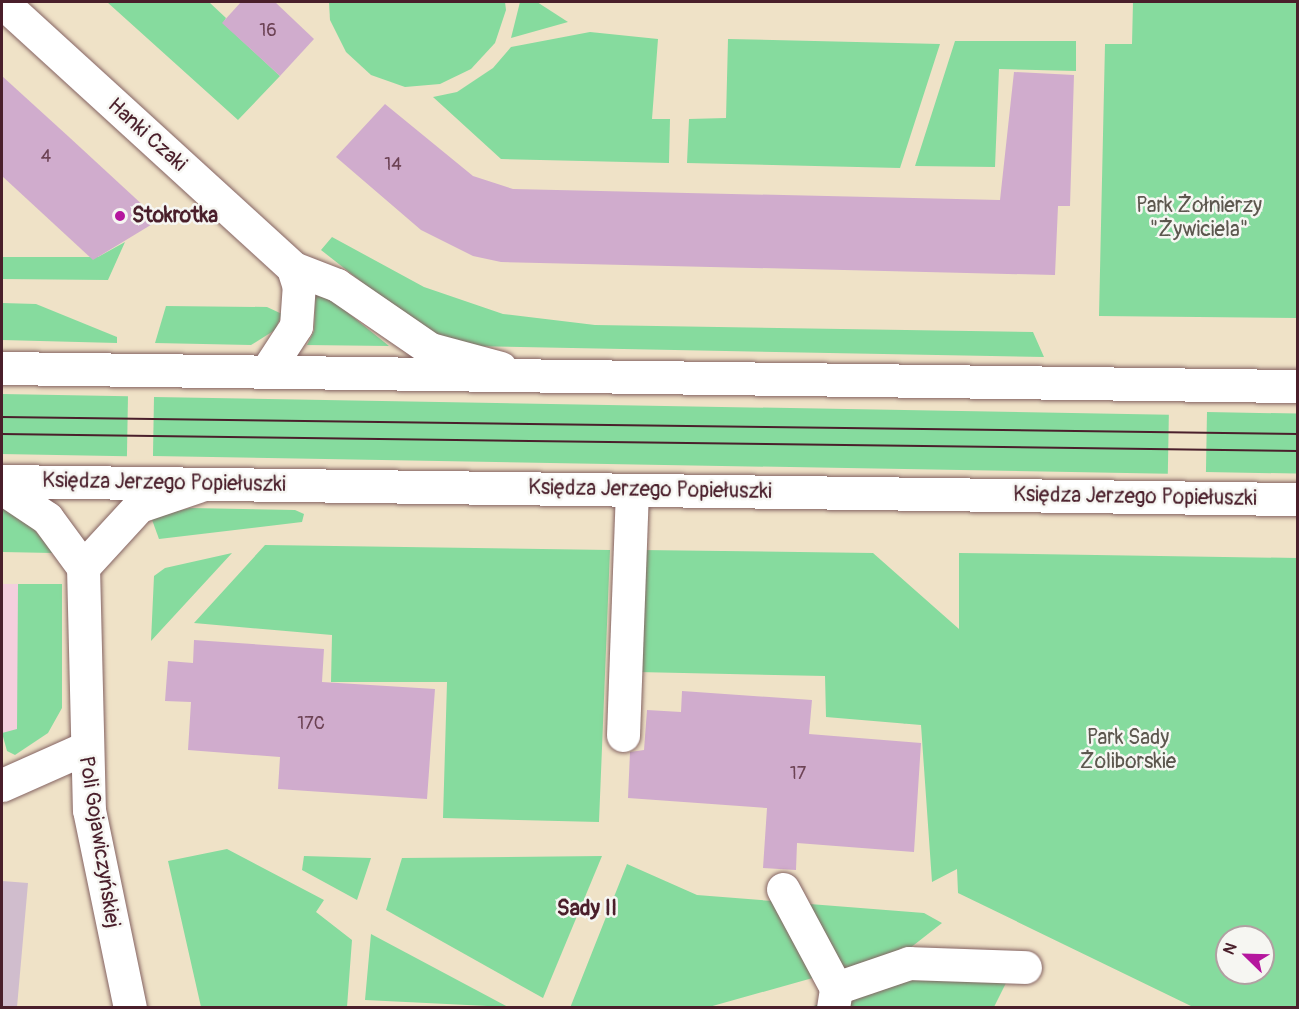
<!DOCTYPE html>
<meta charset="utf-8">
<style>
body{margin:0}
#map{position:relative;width:1299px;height:1009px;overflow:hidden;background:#efe2c7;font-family:Pangolin,sans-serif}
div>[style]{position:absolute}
.built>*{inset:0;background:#f4cfdd;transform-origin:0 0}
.industrial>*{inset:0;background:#d0bdcd}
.green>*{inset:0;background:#86db9e;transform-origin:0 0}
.building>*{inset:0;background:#d0accd}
.roads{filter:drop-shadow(0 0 2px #846362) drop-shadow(0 0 2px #846362)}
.minor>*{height:33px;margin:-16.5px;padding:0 16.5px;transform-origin:16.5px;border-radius:16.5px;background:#fff}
.major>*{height:33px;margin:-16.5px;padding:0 16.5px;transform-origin:16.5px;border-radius:16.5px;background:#fff}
.tram>*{height:1.5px;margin:-0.75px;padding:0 0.75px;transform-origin:0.75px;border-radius:0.75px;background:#4a1f2b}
.dots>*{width:16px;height:16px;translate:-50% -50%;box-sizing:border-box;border:3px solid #f6f6f2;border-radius:50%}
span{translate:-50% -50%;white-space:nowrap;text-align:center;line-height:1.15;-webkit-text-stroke:5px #f6f6f2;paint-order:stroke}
.number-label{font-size:18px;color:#6c4254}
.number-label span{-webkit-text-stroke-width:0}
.street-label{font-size:21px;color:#4a1f2b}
.park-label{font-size:21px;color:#5c574e}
.poi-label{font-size:21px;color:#4a1f2b;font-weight:700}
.left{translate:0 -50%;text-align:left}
.neighbourhood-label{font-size:22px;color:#4a1f2b;font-weight:700}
.frame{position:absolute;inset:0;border:3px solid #4a1f2b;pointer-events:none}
.north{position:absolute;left:1215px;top:925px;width:60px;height:60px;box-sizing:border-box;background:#f6f6f2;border:2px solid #b1a0a2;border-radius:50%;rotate:293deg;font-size:16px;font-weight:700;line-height:24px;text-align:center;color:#4a1f2b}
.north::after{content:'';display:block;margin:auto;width:21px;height:27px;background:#b5179e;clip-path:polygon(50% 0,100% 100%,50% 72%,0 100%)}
</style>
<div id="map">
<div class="built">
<div style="left:2px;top:584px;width:16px;height:149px"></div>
</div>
<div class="industrial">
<div style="clip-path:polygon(2px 881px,28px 883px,17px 1007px,2px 1007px)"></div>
</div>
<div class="green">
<div style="clip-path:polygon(107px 2px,209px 2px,226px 18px,223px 23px,280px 76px,238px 120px)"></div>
<div style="clip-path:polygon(329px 2px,505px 2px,506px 10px,495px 43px,471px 69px,440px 84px,405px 87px,371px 75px,346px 52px,330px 20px)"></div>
<div style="clip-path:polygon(520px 2px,537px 2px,568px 22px,511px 38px)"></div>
<div style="clip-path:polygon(1133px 2px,1297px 2px,1297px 318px,1099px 316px,1105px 44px,1132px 44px)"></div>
<div style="clip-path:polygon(590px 32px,658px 39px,652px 119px,670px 119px,669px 163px,501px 159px,433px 97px,457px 92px,493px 68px,511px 47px)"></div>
<div style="clip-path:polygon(728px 39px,940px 44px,900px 168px,687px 163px,689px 119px,726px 118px)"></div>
<div style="clip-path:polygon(955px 41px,1076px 41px,1076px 71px,999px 69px,995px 167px,915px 166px)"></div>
<div style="clip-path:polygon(332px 237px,424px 287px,503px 314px,595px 325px,1033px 332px,1044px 357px,464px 346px,446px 341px,400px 312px,321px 250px)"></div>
<div style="clip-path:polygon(125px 242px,108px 280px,2px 279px,2px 257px,98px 257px)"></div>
<div style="clip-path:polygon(316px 287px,389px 346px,307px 345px,314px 331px)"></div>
<div style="clip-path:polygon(2px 303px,36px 304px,117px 337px,117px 343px,2px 340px)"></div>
<div style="clip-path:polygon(166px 306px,267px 307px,282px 314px,275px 330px,251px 345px,155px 343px)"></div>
<div style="left:2px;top:394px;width:126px;height:60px;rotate:1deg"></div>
<div style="left:154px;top:397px;width:1015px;height:59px;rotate:1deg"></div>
<div style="left:1207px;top:412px;width:90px;height:60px;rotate:1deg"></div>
<div style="clip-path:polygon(2px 508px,26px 519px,53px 553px,2px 552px)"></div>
<div style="clip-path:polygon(190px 508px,295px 510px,304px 514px,302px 522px,159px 539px,151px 517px)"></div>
<div style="clip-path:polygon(265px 545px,610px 550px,599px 822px,443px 818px,447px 682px,331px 682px,332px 635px,194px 623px)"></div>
<div style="clip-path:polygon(evenodd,641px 550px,873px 553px,959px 629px,959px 553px,1297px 558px,1297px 1007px,1193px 1007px,958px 893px,957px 869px,932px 882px,921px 725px,826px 717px,825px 676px,637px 672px,641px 550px,1227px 937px,1263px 937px,1263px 973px,1227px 973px,1227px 937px)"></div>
<div style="clip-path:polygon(232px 553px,162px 629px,151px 641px,154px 576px,165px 568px)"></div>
<div style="clip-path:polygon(18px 584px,62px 584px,62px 708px,48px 733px,15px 755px,7px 751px,2px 733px,17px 729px)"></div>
<div style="clip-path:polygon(227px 849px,324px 900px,316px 912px,352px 940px,347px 1007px,201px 1007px,168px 861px)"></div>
<div style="clip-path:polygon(304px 856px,371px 858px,357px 900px,302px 870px)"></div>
<div style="clip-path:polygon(602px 856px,543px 998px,386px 910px,402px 858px)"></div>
<div style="clip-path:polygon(627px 864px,697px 895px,924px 913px,942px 923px,905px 952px,709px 1007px,570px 1008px)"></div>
<div style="clip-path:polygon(371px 934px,508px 1007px,365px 1000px)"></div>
<div style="clip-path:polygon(907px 974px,1007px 981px,994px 1007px,808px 1008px)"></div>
</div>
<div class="building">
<div style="clip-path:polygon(241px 2px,275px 2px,314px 39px,280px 76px,222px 23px)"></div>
<div style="clip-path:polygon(1014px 72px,1074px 75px,1070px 206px,1058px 206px,1055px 275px,501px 262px,473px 256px,421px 230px,336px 157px,385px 104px,473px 176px,513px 189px,1000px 200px)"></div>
<div style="clip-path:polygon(2px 76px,69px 137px,159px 220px,93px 260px,2px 176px)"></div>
<div style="clip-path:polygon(194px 640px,324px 649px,322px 682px,435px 689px,427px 799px,278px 789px,280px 757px,188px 750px,191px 702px,165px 701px,168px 661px,193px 663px)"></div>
<div style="clip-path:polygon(682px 691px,812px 700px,809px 734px,921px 743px,914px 852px,797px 843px,796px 870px,763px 868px,767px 808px,628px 798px,630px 752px,644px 750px,647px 710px,681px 712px)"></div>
</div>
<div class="roads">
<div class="minor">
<div style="left:2px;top:2px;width:394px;rotate:42.4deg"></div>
<div style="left:293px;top:268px;width:47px;rotate:21.1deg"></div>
<div style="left:337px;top:285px;width:113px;rotate:34.5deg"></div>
<div style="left:430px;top:349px;width:73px;rotate:15deg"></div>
<div style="left:266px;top:372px;width:55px;rotate:-56.9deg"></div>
<div style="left:296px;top:326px;width:39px;rotate:-86deg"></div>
<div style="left:299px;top:287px;width:20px;rotate:-108deg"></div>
<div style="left:2px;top:488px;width:54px;rotate:33.7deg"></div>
<div style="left:47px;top:518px;width:61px;rotate:53.7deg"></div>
<div style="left:83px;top:567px;width:243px;rotate:88.6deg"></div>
<div style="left:89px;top:810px;width:202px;rotate:78.3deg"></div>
<div style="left:83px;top:567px;width:83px;rotate:-47.4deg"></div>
<div style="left:139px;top:506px;width:62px;rotate:-18.7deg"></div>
<div style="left:623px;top:735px;width:245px;rotate:-87.9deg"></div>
<div style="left:2px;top:785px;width:89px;rotate:-24deg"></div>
<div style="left:783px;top:889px;width:112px;rotate:61.8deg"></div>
<div style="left:833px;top:1008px;width:20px;rotate:-81deg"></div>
<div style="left:836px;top:988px;width:77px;rotate:-18.9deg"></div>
<div style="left:909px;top:963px;width:116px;rotate:2deg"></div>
</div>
<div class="major">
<div style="left:2px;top:368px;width:1296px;rotate:0.8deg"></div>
<div style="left:2px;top:481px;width:1296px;rotate:0.8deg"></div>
</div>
</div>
<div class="tram">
<div style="left:2px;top:417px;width:1296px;rotate:0.75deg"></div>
<div style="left:2px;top:434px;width:1296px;rotate:0.75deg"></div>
</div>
<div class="dots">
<div style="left:120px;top:216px;background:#b5179e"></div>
</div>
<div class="number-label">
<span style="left:268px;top:31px">16</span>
<span style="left:46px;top:157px">4</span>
<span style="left:393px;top:165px">14</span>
<span style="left:311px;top:724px">17C</span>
<span style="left:798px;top:774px">17</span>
</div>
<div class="street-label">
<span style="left:147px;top:135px;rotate:42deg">Hanki Czaki</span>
<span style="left:164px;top:483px;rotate:1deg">Księdza Jerzego Popiełuszki</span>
<span style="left:650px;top:490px;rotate:1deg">Księdza Jerzego Popiełuszki</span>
<span style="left:1135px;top:497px;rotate:1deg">Księdza Jerzego Popiełuszki</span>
<span style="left:99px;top:842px;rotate:81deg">Poli Gojawiczyńskiej</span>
</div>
<div class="park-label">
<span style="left:1199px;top:218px">Park Żołnierzy<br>"Żywiciela"</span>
<span style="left:1128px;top:750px">Park Sady<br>Żoliborskie</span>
</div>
<div class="poi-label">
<span class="left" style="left:132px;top:216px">Stokrotka</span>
</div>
<div class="neighbourhood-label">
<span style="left:587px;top:909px">Sady II</span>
</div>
<div class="frame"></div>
<div class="north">N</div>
</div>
